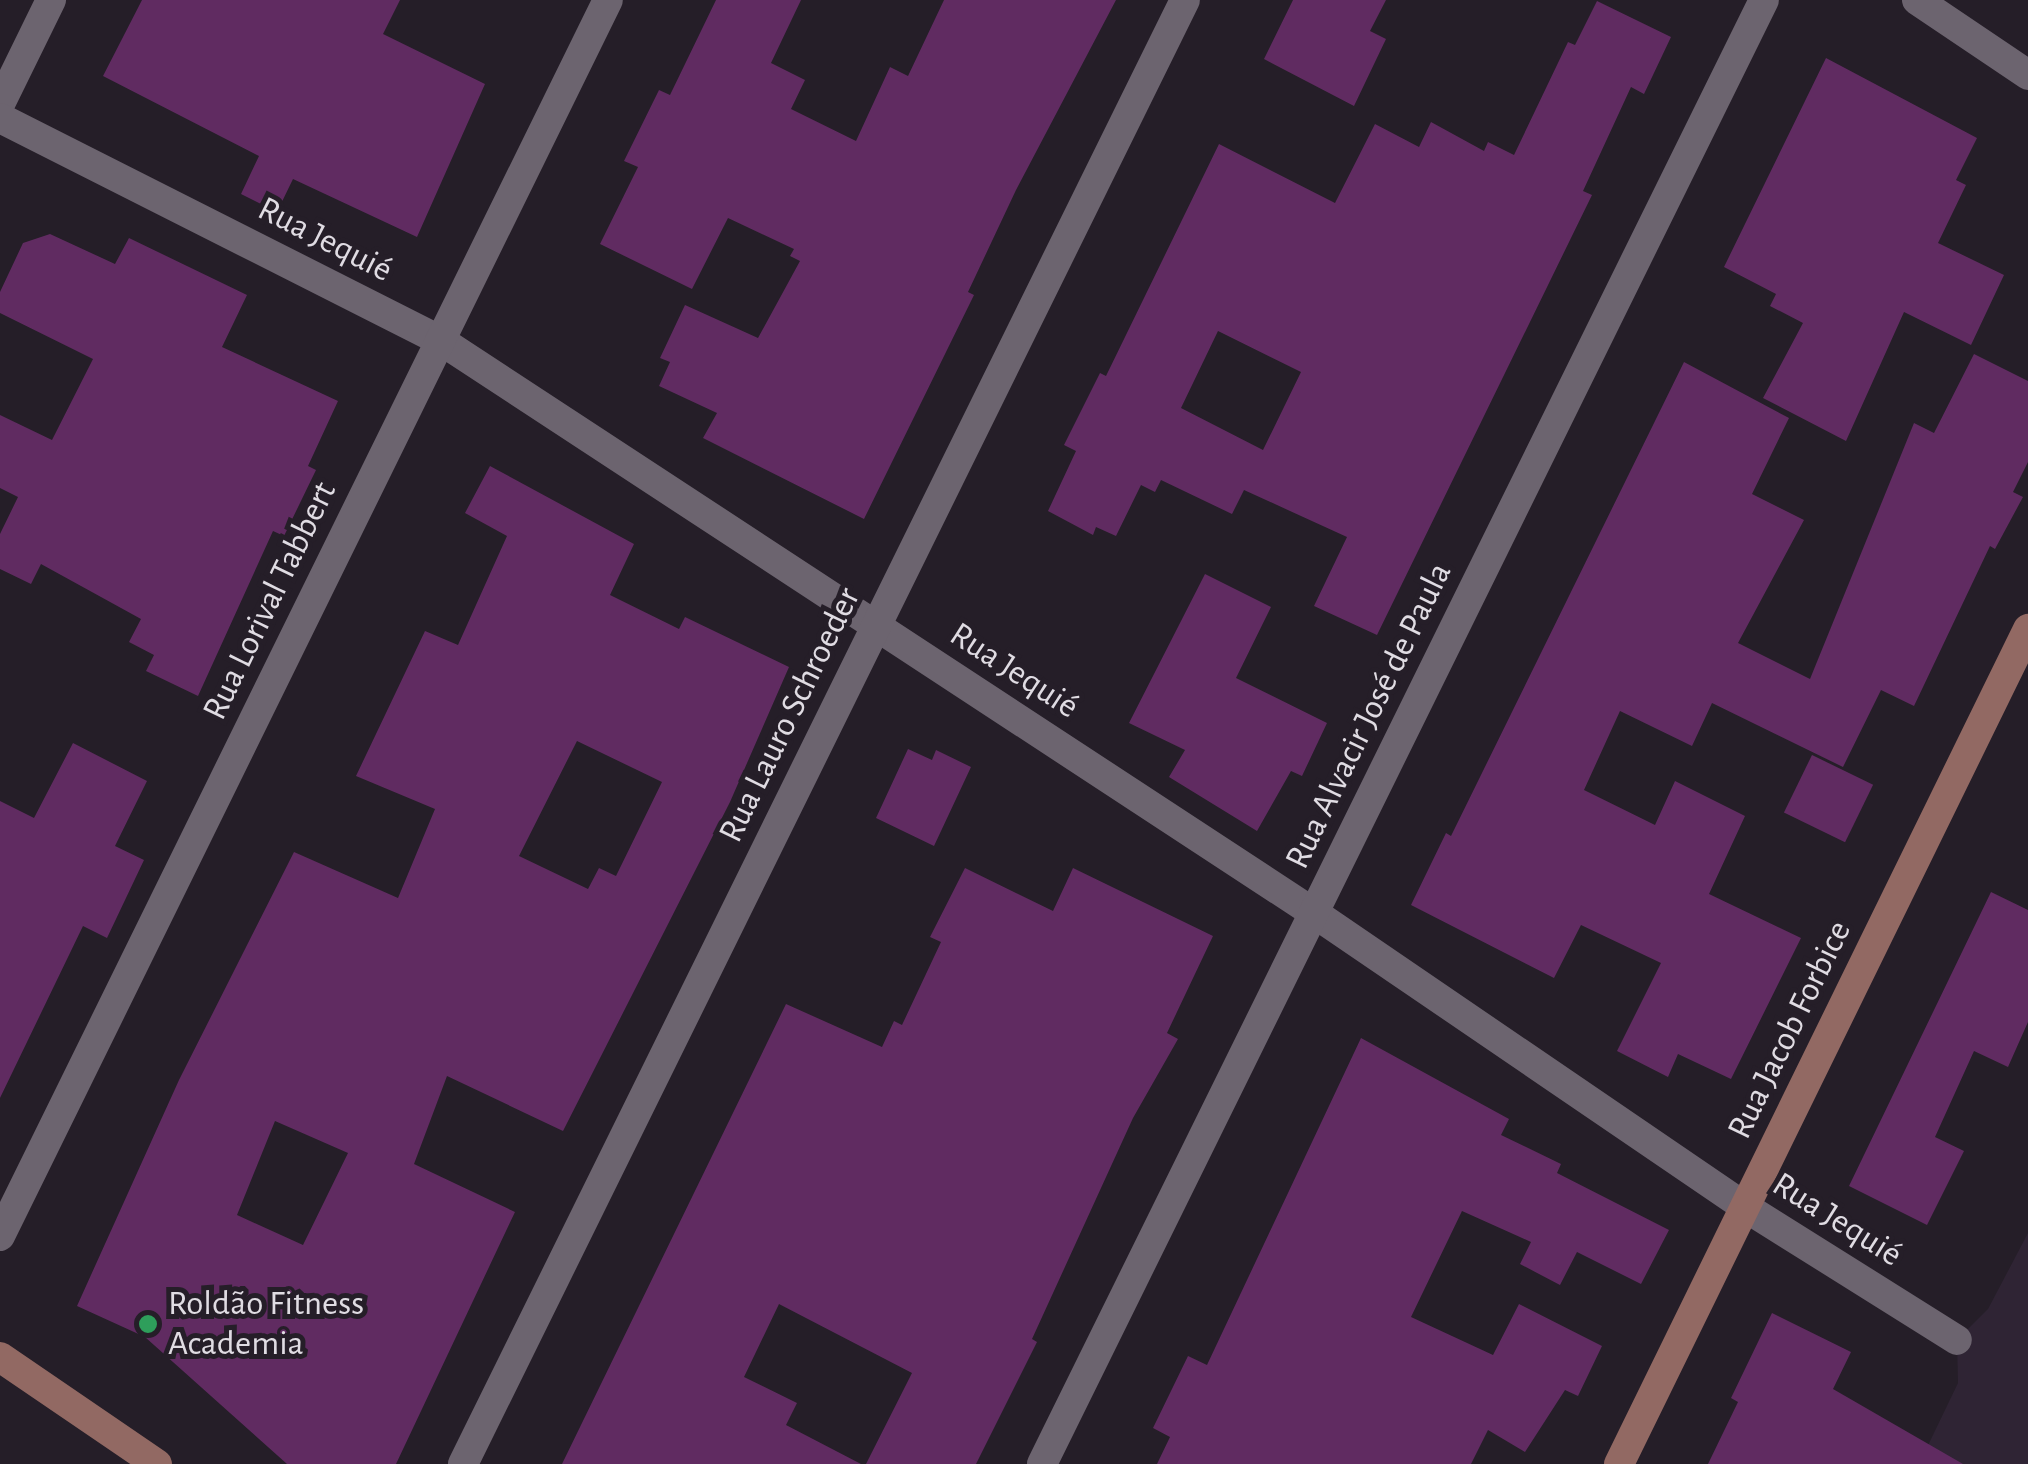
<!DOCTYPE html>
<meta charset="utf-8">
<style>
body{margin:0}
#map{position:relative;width:2028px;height:1464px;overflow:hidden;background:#251e28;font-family:"Alegreya Sans",sans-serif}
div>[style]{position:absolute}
.built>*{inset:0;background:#2f2434}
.building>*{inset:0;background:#602b61;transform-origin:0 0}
.street>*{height:30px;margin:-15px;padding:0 15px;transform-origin:15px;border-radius:15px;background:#6c646f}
.secondary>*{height:30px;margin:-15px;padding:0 15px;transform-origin:15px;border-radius:15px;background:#926963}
.dots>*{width:28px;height:28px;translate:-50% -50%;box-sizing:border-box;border:5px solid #251e28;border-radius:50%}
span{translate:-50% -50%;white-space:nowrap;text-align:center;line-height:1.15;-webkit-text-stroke:10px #251e28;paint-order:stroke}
.street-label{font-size:35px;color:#e0dce3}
.poi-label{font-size:35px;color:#e0dce3}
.left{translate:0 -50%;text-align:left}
</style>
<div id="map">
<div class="built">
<div style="clip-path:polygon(2028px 1233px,2028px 1464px,1919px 1464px,1958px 1383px,1957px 1340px,1988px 1309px)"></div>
</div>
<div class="building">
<div style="clip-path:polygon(142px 0,400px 0,383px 34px,485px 84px,417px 237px,293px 179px,277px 212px,241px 194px,259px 156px,103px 76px)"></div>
<div style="clip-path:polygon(716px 0,801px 0,771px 63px,805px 80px,791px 109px,856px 141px,890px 67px,908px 76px,944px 0,1116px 0,1016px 190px,968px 292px,974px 295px,864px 519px,703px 438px,717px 413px,659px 386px,670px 362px,660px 358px,685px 305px,758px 338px,800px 261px,790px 256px,794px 249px,728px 218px,692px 289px,600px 244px,638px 167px,624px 161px,659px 90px,670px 95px)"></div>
<div style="clip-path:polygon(1293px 0,1386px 0,1370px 31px,1386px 39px,1354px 106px,1264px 59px)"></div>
<div style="clip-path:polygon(evenodd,1597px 1px,1671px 37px,1644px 94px,1631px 87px,1583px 191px,1592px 195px,1377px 635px,1314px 606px,1347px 537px,1244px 490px,1232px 514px,1161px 480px,1155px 492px,1141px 485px,1116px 536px,1096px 527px,1093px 535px,1048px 511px,1076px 451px,1064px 445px,1100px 373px,1106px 376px,1219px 144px,1335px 203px,1375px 124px,1419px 147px,1431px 122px,1484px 151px,1488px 142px,1514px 155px,1568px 42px,1575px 45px,1597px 1px,1218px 331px,1301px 372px,1263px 450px,1181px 408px,1218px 331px)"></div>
<div style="clip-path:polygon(1826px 58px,1977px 138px,1956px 180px,1966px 185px,1938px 243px,2004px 275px,1971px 345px,1904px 312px,1846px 441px,1763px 398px,1803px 323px,1770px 306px,1776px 294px,1724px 267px)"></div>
<div style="clip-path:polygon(50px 234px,115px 264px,129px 238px,247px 295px,222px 347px,338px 401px,308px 466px,316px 470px,284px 536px,273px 531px,198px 696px,146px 671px,154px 655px,129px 642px,141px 619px,41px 564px,31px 584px,0 569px,0 534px,18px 497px,0 488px,0 415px,52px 440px,93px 359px,0 313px,0 292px,23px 243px)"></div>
<div style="clip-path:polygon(1974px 354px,2028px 381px,2028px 462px,2013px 492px,2023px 497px,1995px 549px,1990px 546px,1914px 706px,1881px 690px,1843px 767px,1712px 703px,1692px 746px,1620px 711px,1584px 790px,1655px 825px,1675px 781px,1745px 816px,1709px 894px,1801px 938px,1731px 1079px,1678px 1054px,1668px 1077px,1617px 1051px,1661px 963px,1581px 925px,1554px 978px,1411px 905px,1446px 833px,1451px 836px,1684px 362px,1789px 418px,1752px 494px,1804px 520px,1738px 643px,1810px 679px,1914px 423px,1934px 433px)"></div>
<div style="clip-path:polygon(evenodd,490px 466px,634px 544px,610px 595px,679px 629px,685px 617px,789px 667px,730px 802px,563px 1131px,447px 1076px,414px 1164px,515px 1212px,396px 1464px,287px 1464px,145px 1337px,77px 1306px,179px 1080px,294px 852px,398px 898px,435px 809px,356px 776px,425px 631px,458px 645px,507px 536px,465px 513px,490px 466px,577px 741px,662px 782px,616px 876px,599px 868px,588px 889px,519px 856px,577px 741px,490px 466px,275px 1121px,348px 1153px,303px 1245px,237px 1215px,275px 1121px)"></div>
<div style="clip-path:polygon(1205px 574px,1271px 607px,1236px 678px,1327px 723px,1302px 776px,1291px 771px,1257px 831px,1169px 777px,1185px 750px,1129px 723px)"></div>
<div style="clip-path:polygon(73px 743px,147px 781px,115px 846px,144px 860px,107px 938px,83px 926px,0 1098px,0 801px,34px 818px)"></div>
<div style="clip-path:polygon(908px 749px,932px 760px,936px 750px,971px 767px,934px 846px,876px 818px)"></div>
<div style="left:1812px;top:755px;width:68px;height:64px;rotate:26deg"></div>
<div style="clip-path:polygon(965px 868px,1053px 911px,1073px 868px,1213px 936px,1167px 1033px,1178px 1039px,1133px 1118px,1032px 1339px,1037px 1342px,976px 1464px,866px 1464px,912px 1373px,779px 1304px,744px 1377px,797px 1403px,786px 1425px,861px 1464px,562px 1464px,786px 1004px,882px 1047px,894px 1021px,902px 1025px,941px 942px,930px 937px)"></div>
<div style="clip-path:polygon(1991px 892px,2028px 910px,2028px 1022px,2008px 1067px,1974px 1051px,1935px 1137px,1964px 1151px,1927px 1225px,1849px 1186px)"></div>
<div style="clip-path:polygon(1361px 1038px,1509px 1119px,1501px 1135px,1561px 1164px,1557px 1173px,1669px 1230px,1641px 1284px,1577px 1252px,1560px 1285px,1520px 1264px,1531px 1242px,1462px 1211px,1411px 1317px,1493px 1355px,1519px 1304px,1602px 1346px,1578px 1396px,1565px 1390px,1525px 1452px,1488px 1430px,1471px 1464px,1157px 1464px,1170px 1437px,1153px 1428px,1188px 1356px,1207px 1365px)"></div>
<div style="clip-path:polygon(1772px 1313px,1851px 1352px,1833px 1389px,1963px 1464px,1708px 1464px,1738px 1402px,1731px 1398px)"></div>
</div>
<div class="street">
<div style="left:1917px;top:0;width:134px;rotate:34deg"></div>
<div style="left:0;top:104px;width:116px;rotate:-63.9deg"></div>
<div style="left:0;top:118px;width:493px;rotate:26.8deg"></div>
<div style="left:440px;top:340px;width:1045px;rotate:33.25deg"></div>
<div style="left:1314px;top:913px;width:522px;rotate:34.3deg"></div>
<div style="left:1745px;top:1207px;width:250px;rotate:32.1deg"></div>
<div style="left:0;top:1236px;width:1377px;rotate:-63.81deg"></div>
<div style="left:463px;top:1464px;width:1632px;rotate:-63.75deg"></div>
<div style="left:1042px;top:1464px;width:1632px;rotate:-63.75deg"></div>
</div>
<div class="secondary">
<div style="left:0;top:1357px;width:190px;rotate:34.3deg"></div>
<div style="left:1619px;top:1464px;width:930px;rotate:-63.9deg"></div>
</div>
<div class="dots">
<div style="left:148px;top:1324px;background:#2e9e5b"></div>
</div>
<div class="street-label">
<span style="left:325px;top:240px;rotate:27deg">Rua Jequié</span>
<span style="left:270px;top:601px;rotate:-64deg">Rua Lorival Tabbert</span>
<span style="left:1014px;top:671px;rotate:33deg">Rua Jequié</span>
<span style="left:790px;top:715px;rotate:-64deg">Rua Lauro Schroeder</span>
<span style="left:1369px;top:716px;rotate:-64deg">Rua Alvacir José de Paula</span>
<span style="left:1790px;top:1030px;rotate:-64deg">Rua Jacob Forbice</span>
<span style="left:1837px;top:1220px;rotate:32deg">Rua Jequié</span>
</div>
<div class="poi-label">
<span class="left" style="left:168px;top:1324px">Roldão Fitness<br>Academia</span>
</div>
</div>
